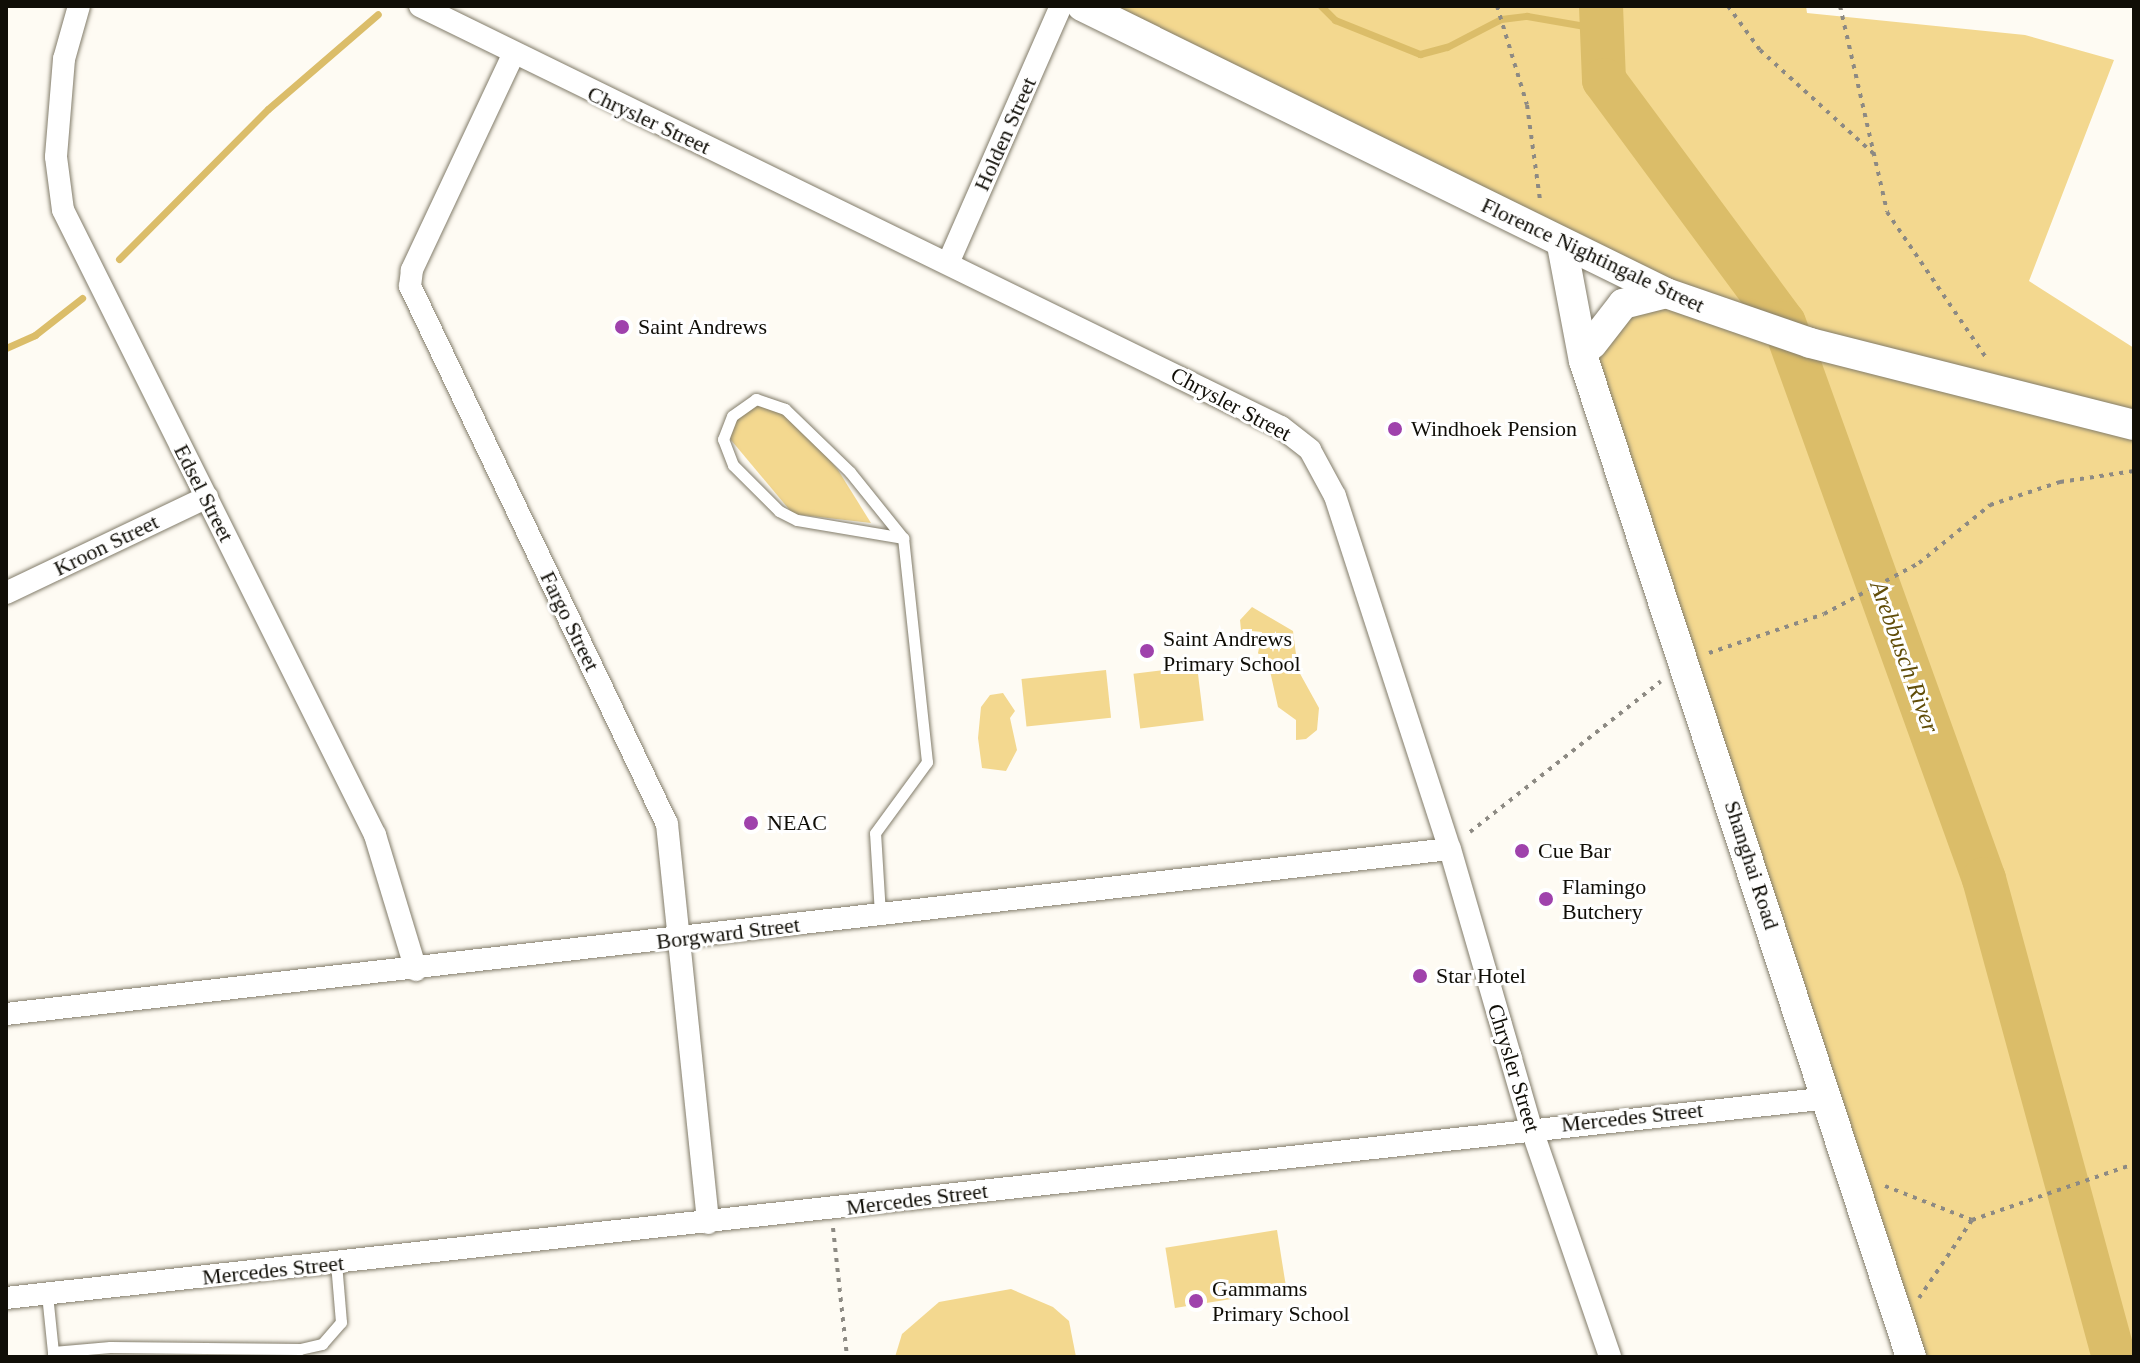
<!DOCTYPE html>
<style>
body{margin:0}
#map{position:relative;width:2140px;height:1363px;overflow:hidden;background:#fefbf3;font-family:"Times New Roman",serif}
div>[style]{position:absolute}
.green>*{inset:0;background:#f3d88f;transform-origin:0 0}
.stream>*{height:7px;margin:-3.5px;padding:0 3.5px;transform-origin:3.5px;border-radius:3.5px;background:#dbbd69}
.river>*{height:44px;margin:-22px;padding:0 22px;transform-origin:22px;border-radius:22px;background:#dbbd69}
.path>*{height:4px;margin-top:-2px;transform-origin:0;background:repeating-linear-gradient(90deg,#8d8a83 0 4px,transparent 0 10px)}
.roads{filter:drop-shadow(0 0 2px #827c6a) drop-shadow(0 0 2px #827c6a)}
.lane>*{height:11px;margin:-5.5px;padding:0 5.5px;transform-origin:5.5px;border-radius:5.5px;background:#fff}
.street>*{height:22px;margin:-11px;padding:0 11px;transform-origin:11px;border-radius:11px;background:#fff}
.secondary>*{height:30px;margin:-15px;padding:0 15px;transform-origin:15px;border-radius:15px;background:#fff}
.dots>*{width:22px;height:22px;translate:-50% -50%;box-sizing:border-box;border:4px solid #fff;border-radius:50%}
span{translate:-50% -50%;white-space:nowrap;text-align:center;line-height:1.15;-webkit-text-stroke:6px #fff;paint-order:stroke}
.street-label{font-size:22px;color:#100e07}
.poi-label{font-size:22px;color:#100e07}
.left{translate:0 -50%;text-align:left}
.water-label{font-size:24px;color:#614d09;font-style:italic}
.frame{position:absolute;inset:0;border:8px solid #100e07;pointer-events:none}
</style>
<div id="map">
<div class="green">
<div style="clip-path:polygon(1082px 6px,1806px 6px,1807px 13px,2025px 35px,2114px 60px,2029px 281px,2134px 348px,2134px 1357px,1911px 1357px,1592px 344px,1641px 296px)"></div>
<div style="clip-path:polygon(762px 397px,791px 414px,838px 470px,871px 523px,793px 514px,731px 440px,729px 426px,742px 406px)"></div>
<div style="clip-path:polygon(1252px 607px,1293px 631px,1298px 670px,1319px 708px,1317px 730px,1306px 739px,1296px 740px,1296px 720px,1278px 707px,1270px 671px,1258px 653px,1262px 632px,1241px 630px,1240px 620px)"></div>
<div style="left:1197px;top:666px;width:55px;height:64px;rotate:83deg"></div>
<div style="left:1106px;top:670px;width:48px;height:85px;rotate:84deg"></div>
<div style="clip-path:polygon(1003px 693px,1015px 711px,1010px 718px,1017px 750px,1006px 771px,982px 768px,978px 738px,981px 707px,990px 695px)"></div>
<div style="left:1277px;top:1230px;width:61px;height:113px;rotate:81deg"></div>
<div style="clip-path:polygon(1011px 1289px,1053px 1307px,1069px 1321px,1076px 1357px,895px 1357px,902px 1334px,939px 1302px)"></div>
</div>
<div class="stream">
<div style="left:1321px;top:6px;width:20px;rotate:45deg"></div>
<div style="left:1335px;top:20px;width:92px;rotate:21.8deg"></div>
<div style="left:1420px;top:54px;width:28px;rotate:-15deg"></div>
<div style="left:1447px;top:47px;width:61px;rotate:-27.4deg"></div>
<div style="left:1501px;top:19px;width:26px;rotate:-7deg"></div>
<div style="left:1527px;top:16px;width:76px;rotate:9.8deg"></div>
<div style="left:119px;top:259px;width:211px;rotate:-45.2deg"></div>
<div style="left:268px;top:109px;width:145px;rotate:-40.8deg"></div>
<div style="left:6px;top:348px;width:32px;rotate:-24deg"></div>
<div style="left:35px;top:335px;width:60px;rotate:-38.2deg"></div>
</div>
<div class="river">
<div style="left:1601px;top:6px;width:74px;rotate:87.7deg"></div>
<div style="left:1604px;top:80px;width:302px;rotate:53.5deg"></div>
<div style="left:1784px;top:323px;width:591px;rotate:70.22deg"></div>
<div style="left:1984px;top:879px;width:495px;rotate:74.8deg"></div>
</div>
<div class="path">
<div style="left:1497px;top:6px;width:103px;rotate:73.1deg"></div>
<div style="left:1527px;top:105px;width:96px;rotate:82.2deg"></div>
<div style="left:1728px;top:6px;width:54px;rotate:54deg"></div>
<div style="left:1760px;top:50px;width:157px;rotate:42.4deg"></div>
<div style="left:1840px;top:6px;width:211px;rotate:77.1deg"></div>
<div style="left:1887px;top:212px;width:178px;rotate:55.8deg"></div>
<div style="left:1709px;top:653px;width:121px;rotate:-18.7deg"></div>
<div style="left:1824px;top:614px;width:108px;rotate:-28.2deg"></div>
<div style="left:1919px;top:563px;width:92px;rotate:-39.2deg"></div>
<div style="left:1990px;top:505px;width:74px;rotate:-18.2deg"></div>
<div style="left:2060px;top:482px;width:75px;rotate:-8.5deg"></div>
<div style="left:1470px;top:832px;width:243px;rotate:-38.3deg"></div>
<div style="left:1885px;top:1186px;width:93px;rotate:21.3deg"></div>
<div style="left:833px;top:1228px;width:130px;rotate:83.8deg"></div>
<div style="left:1919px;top:1298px;width:94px;rotate:-55.8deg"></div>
<div style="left:1972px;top:1220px;width:171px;rotate:-19.1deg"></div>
</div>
<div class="roads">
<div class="lane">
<div style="left:880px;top:914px;width:81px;rotate:-93.5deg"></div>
<div style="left:875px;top:833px;width:88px;rotate:-53.8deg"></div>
<div style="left:927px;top:762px;width:225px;rotate:-96.1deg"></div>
<div style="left:903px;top:538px;width:85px;rotate:-128.8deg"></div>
<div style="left:850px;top:472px;width:91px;rotate:-135.9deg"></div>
<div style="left:785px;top:409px;width:31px;rotate:-161deg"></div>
<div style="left:756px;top:399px;width:29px;rotate:145deg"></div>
<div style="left:732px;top:416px;width:25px;rotate:111deg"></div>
<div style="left:723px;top:439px;width:28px;rotate:69deg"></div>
<div style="left:733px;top:465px;width:65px;rotate:45deg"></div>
<div style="left:779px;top:511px;width:20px;rotate:27deg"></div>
<div style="left:797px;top:520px;width:108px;rotate:9.6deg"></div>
<div style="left:47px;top:1294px;width:58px;rotate:84.1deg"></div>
<div style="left:53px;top:1357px;width:5px;rotate:-90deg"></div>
<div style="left:53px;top:1352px;width:57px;rotate:-5deg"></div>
<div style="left:110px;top:1347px;width:190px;rotate:0.6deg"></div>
<div style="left:300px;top:1349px;width:23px;rotate:-13deg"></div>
<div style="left:322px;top:1344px;width:29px;rotate:-49deg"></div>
<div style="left:341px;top:1322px;width:59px;rotate:-94.8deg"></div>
</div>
<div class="street">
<div style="left:79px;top:6px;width:55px;rotate:105.8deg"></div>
<div style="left:64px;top:59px;width:98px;rotate:94.7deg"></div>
<div style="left:56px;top:157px;width:53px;rotate:82.5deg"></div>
<div style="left:63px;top:210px;width:699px;rotate:63.47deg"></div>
<div style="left:375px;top:835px;width:141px;rotate:73.1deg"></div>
<div style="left:420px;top:6px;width:958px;rotate:26.06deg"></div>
<div style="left:1281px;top:427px;width:37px;rotate:38deg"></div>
<div style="left:1310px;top:450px;width:52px;rotate:61.5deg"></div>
<div style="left:1335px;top:496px;width:371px;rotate:72deg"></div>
<div style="left:1450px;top:849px;width:290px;rotate:73.8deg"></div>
<div style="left:1531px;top:1127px;width:243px;rotate:71deg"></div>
<div style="left:513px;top:55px;width:238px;rotate:115.2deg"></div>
<div style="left:412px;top:270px;width:16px;rotate:97deg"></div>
<div style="left:410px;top:286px;width:596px;rotate:64.47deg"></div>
<div style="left:667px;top:824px;width:401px;rotate:84.1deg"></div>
<div style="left:949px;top:261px;width:279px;rotate:-66.3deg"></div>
<div style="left:6px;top:593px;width:223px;rotate:-25.5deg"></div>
<div style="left:6px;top:1014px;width:1453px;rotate:-6.52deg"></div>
<div style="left:6px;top:1298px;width:1833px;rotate:-6.26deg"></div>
</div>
<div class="secondary">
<div style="left:1082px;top:6px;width:651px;rotate:26.17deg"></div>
<div style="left:1666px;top:293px;width:152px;rotate:19.1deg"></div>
<div style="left:1810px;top:343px;width:334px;rotate:14.2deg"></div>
<div style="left:1562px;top:245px;width:118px;rotate:79.3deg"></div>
<div style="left:1584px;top:361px;width:1048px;rotate:71.82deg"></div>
<div style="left:1592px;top:344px;width:51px;rotate:-52.2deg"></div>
<div style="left:1623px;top:304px;width:44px;rotate:-14.3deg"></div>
</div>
</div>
<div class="dots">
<div style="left:622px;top:327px;background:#9f42ac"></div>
<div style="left:1395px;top:429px;background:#9f42ac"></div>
<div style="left:1147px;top:651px;background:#9f42ac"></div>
<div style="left:751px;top:823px;background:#9f42ac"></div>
<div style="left:1522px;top:851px;background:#9f42ac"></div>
<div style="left:1546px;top:899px;background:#9f42ac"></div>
<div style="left:1420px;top:976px;background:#9f42ac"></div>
<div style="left:1196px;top:1301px;background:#9f42ac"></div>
</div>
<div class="street-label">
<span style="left:649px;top:120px;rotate:25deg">Chrysler Street</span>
<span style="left:1005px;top:134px;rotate:-66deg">Holden Street</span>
<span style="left:1593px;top:255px;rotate:25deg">Florence Nightingale Street</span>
<span style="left:1231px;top:404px;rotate:28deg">Chrysler Street</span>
<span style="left:204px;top:493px;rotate:63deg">Edsel Street</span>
<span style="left:106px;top:545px;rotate:-26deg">Kroon Street</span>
<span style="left:570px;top:621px;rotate:64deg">Fargo Street</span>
<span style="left:1752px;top:865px;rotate:72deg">Shanghai Road</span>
<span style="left:728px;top:933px;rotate:-7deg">Borgward Street</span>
<span style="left:1514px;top:1068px;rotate:73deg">Chrysler Street</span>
<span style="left:1632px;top:1117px;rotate:-6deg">Mercedes Street</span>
<span style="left:917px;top:1199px;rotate:-7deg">Mercedes Street</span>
<span style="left:273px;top:1270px;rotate:-6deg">Mercedes Street</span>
</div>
<div class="poi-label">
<span class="left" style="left:638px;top:327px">Saint Andrews</span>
<span class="left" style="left:1411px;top:429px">Windhoek Pension</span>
<span class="left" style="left:1163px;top:651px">Saint Andrews<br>Primary School</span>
<span class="left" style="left:767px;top:823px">NEAC</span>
<span class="left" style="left:1538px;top:851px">Cue Bar</span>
<span class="left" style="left:1562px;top:899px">Flamingo<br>Butchery</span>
<span class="left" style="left:1436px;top:976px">Star Hotel</span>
<span class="left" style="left:1212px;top:1301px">Gammams<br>Primary School</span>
</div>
<div class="water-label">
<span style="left:1904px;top:657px;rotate:70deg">Arebbusch River</span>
</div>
<div class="frame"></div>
</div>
